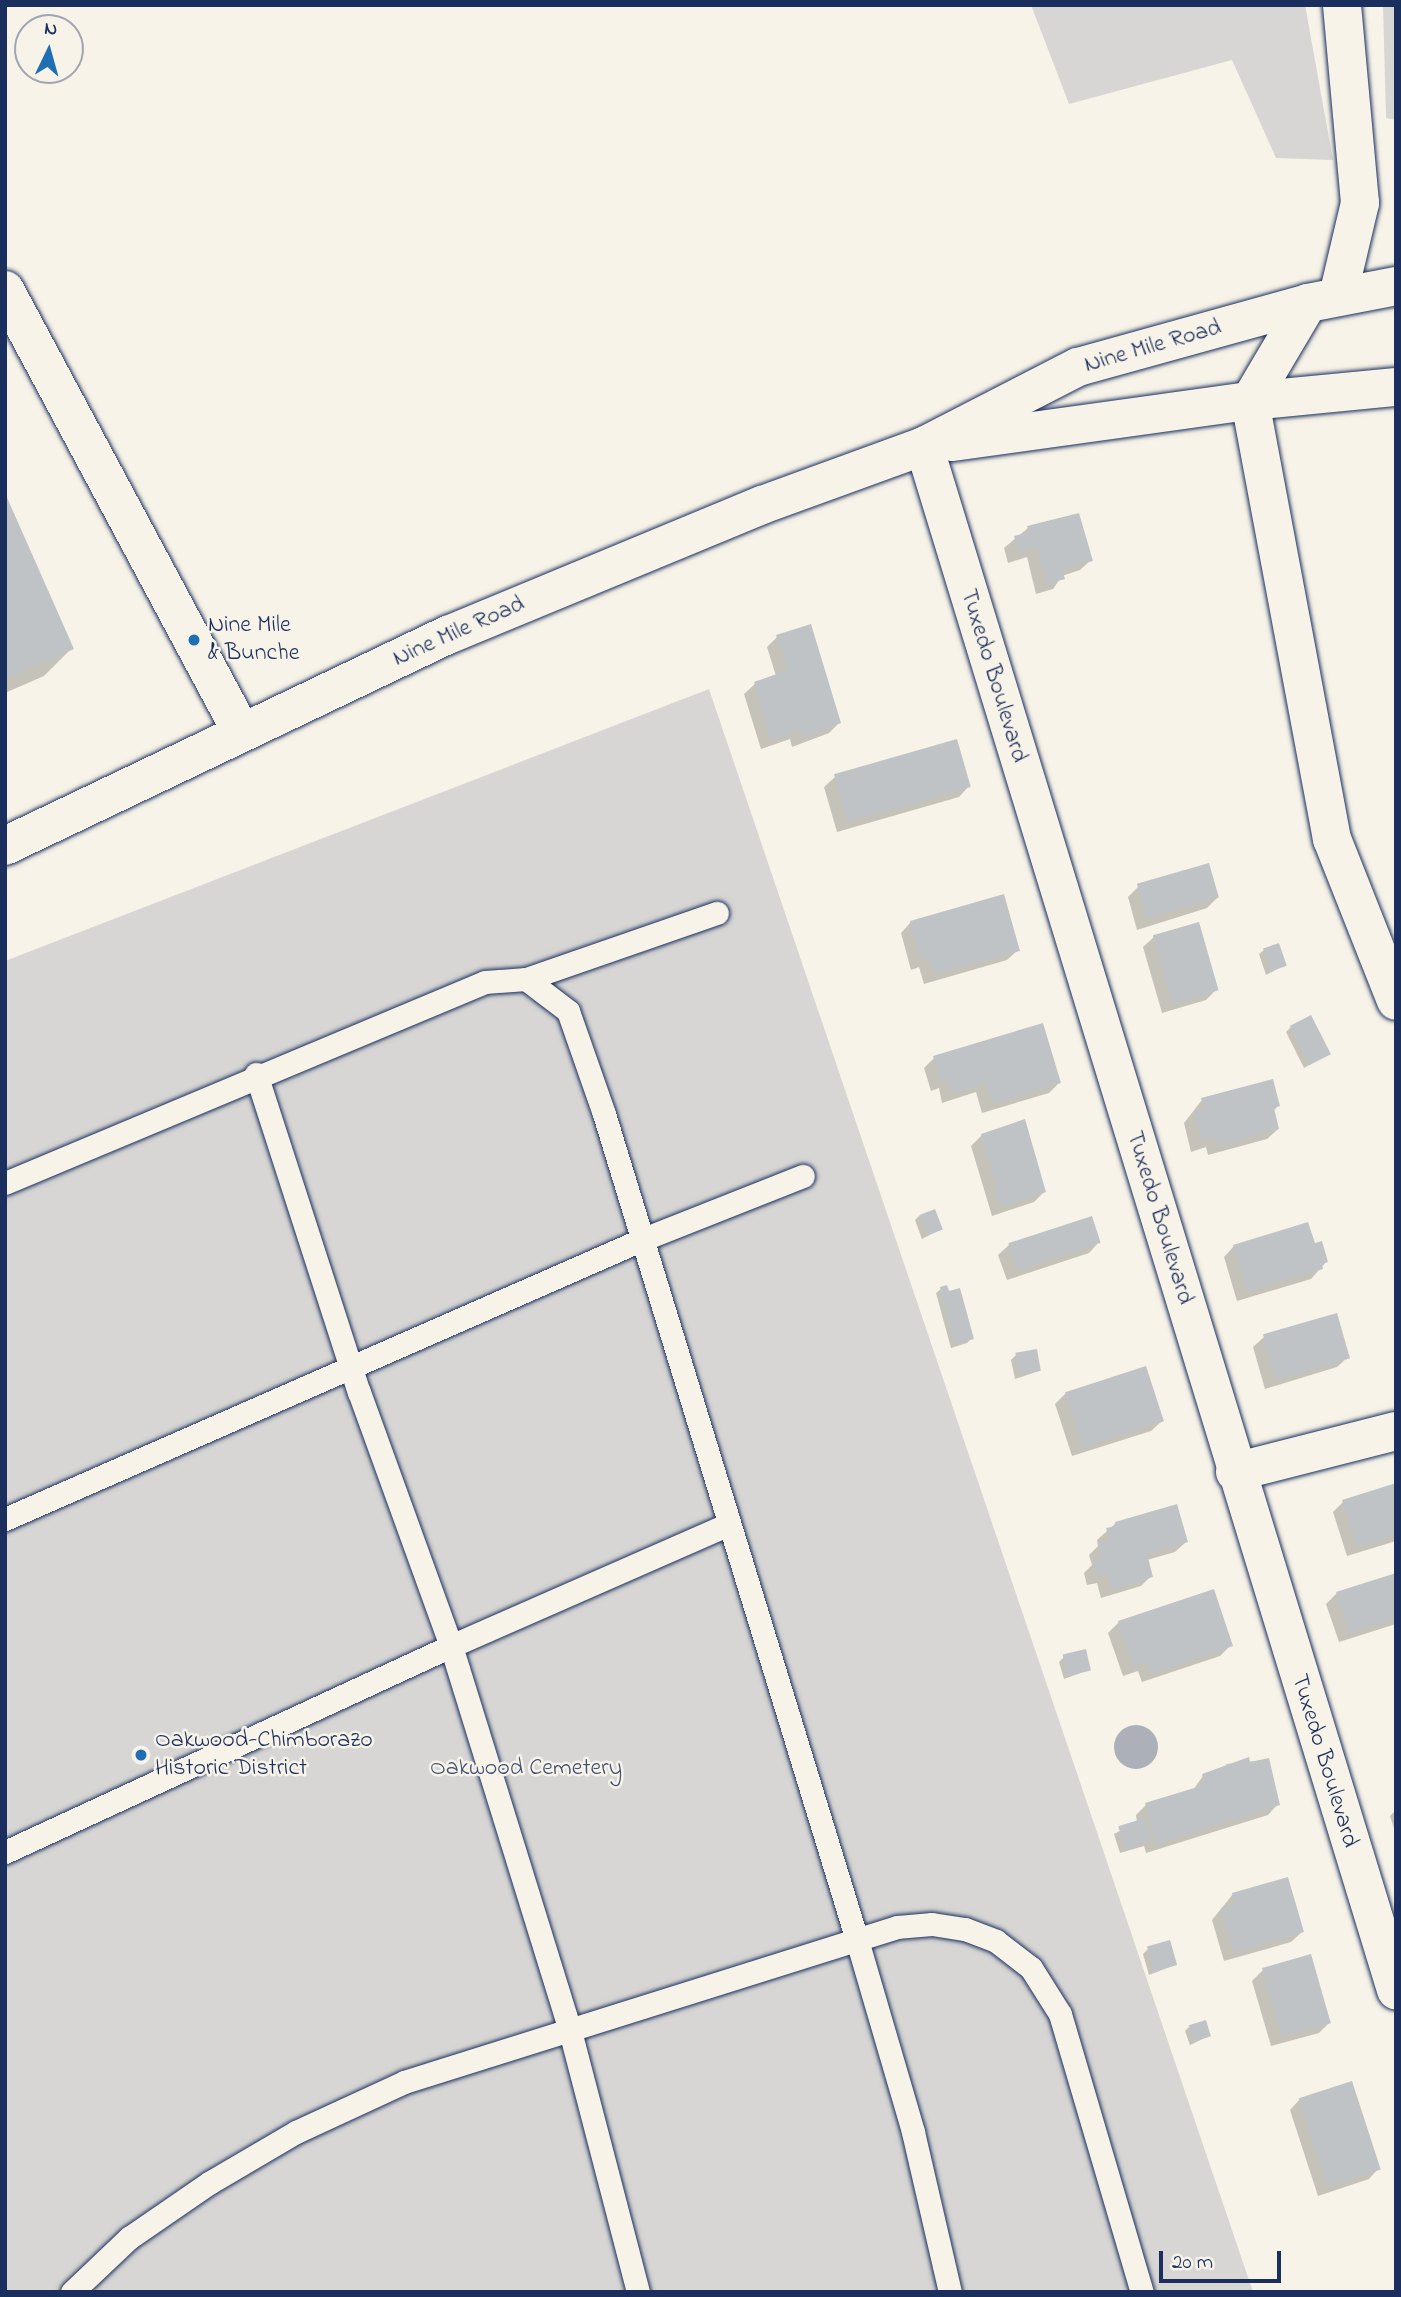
<!DOCTYPE html>
<style>
body{margin:0}
#map{position:relative;width:1401px;height:2297px;overflow:hidden;background:#f7f3e8;font-family:"Indie Flower",sans-serif}
div>[style]{position:absolute}
.green>*{inset:0;background:#d7d6d4}
.water>*{inset:0;background:#acb0b9}
.round{border-radius:50%}
.shadow>*{inset:0;background:#0003}
.building>*{inset:0;background:#c0c3c5;transform-origin:0 0}
.roads{filter:drop-shadow(0 0 2px #1b2f5e) drop-shadow(0 0 2px #1b2f5e)}
.lane>*{height:23px;margin:-11.5px;padding:0 11.5px;transform-origin:11.5px;border-radius:11.5px;background:#f7f3e8}
.street>*{height:38px;margin:-19px;padding:0 19px;transform-origin:19px;border-radius:19px;background:#f7f3e8}
.primary>*{height:38px;margin:-19px;padding:0 19px;transform-origin:19px;border-radius:19px;background:#f7f3e8}
.highway>*{height:38px;margin:-19px;padding:0 19px;transform-origin:19px;border-radius:19px;background:#f7f3e8}
.dots>*{width:19px;height:19px;translate:-50% -50%;box-sizing:border-box;border:4px solid #f7f3e8;border-radius:50%}
span{translate:-50% -50%;white-space:nowrap;text-align:center;line-height:1.15;-webkit-text-stroke:5px #f7f3e8;paint-order:stroke}
.street-label{font-size:24px;color:#1b2f5e}
.poi-label{font-size:24px;color:#1b2f5e}
.left{translate:0 -50%;text-align:left}
.park-label{font-size:24px;color:#415076}
.frame{position:absolute;inset:0;border:7px solid #1b2f5e;pointer-events:none}
.north{position:absolute;left:14px;top:14px;width:70px;height:70px;box-sizing:border-box;background:#f7f3e8;border:2px solid #9fa5b1;border-radius:50%;rotate:5deg;font-size:19px;font-weight:700;line-height:28px;text-align:center;color:#1b2f5e}
.north::after{content:'';display:block;margin:auto;width:24px;height:32px;background:#1f6fb2;clip-path:polygon(50% 0,100% 100%,50% 72%,0 100%)}
.scale{position:absolute;left:1159px;top:2251px;width:122px;height:32px;box-sizing:border-box;border:4px solid #1b2f5e;border-top:0;padding-left:9px;font-size:21px;line-height:24px;white-space:nowrap;color:#1b2f5e;-webkit-text-stroke:5px #f7f3e8;paint-order:stroke}
</style>
<div id="map">
<div class="green">
<div style="clip-path:polygon(1031px 5px,1305px 5px,1333px 160px,1276px 158px,1232px 60px,1069px 104px)"></div>
<div style="clip-path:polygon(1383px 5px,1396px 5px,1396px 120px,1386px 118px)"></div>
<div style="clip-path:polygon(709px 689px,1253px 2292px,5px 2292px,5px 961px)"></div>
</div>
<div class="water">
<div class="round" style="left:1114px;top:1725px;width:44px;height:44px"></div>
</div>
<div class="shadow">
<div style="clip-path:polygon(5px 498px,72px 648px,44px 676px,5px 693px)"></div>
<div style="clip-path:polygon(1028px 528px,1091px 560px,1080px 570px,1062px 576px,1053px 589px,1036px 594px,1027px 557px,1008px 563px,1004px 548px)"></div>
<div style="clip-path:polygon(777px 637px,839px 723px,829px 733px,792px 747px,790px 739px,761px 749px,744px 694px,755px 684px,776px 676px,767px 647px)"></div>
<div style="clip-path:polygon(835px 777px,969px 786px,959px 797px,837px 832px,824px 787px)"></div>
<div style="clip-path:polygon(1138px 887px,1217px 898px,1207px 908px,1137px 930px,1128px 897px)"></div>
<div style="clip-path:polygon(911px 922px,1018px 950px,1007px 960px,924px 984px,919px 967px,911px 970px,901px 933px)"></div>
<div style="clip-path:polygon(1154px 937px,1217px 989px,1206px 1000px,1162px 1013px,1143px 947px)"></div>
<div style="clip-path:polygon(1264px 950px,1285px 965px,1266px 975px,1259px 954px)"></div>
<div style="clip-path:polygon(1291px 1027px,1329px 1054px,1304px 1068px,1286px 1032px)"></div>
<div style="clip-path:polygon(934px 1058px,1059px 1083px,1049px 1093px,982px 1113px,976px 1092px,942px 1103px,939px 1088px,931px 1091px,924px 1068px)"></div>
<div style="clip-path:polygon(1202px 1100px,1278px 1106px,1273px 1111px,1278px 1129px,1267px 1139px,1208px 1155px,1206px 1147px,1191px 1152px,1184px 1123px)"></div>
<div style="clip-path:polygon(982px 1135px,1045px 1191px,1034px 1202px,992px 1216px,971px 1146px)"></div>
<div style="clip-path:polygon(920px 1215px,941px 1229px,922px 1239px,915px 1220px)"></div>
<div style="clip-path:polygon(1099px 1242px,1089px 1253px,1007px 1280px,998px 1255px,1009px 1245px)"></div>
<div style="clip-path:polygon(1314px 1245px,1326px 1262px,1311px 1279px,1237px 1301px,1224px 1257px,1234px 1246px)"></div>
<div style="clip-path:polygon(941px 1289px,972px 1338px,967px 1343px,951px 1348px,936px 1293px)"></div>
<div style="clip-path:polygon(1264px 1337px,1348px 1357px,1337px 1367px,1265px 1389px,1253px 1347px)"></div>
<div style="clip-path:polygon(1016px 1355px,1039px 1371px,1015px 1379px,1011px 1360px)"></div>
<div style="clip-path:polygon(1066px 1393px,1162px 1421px,1151px 1431px,1072px 1456px,1055px 1404px)"></div>
<div style="clip-path:polygon(1396px 1485px,1396px 1541px,1347px 1556px,1333px 1512px,1343px 1502px)"></div>
<div style="clip-path:polygon(1116px 1523px,1186px 1542px,1175px 1552px,1147px 1560px,1151px 1576px,1141px 1586px,1101px 1598px,1097px 1583px,1087px 1585px,1084px 1573px,1092px 1565px,1089px 1555px,1098px 1546px,1097px 1540px)"></div>
<div style="clip-path:polygon(1396px 1574px,1396px 1624px,1339px 1642px,1326px 1604px,1337px 1593px)"></div>
<div style="clip-path:polygon(1119px 1622px,1231px 1645px,1220px 1656px,1142px 1682px,1138px 1671px,1123px 1676px,1108px 1633px)"></div>
<div style="clip-path:polygon(1064px 1657px,1089px 1670px,1064px 1679px,1059px 1662px)"></div>
<div style="clip-path:polygon(1267px 1760px,1278px 1804px,1268px 1815px,1146px 1853px,1144px 1846px,1120px 1853px,1114px 1834px,1137px 1822px,1136px 1815px,1146px 1805px,1193px 1790px,1203px 1776px,1220px 1772px,1227px 1764px)"></div>
<div style="clip-path:polygon(1396px 1810px,1396px 1835px,1390px 1816px)"></div>
<div style="clip-path:polygon(1233px 1894px,1302px 1932px,1291px 1942px,1224px 1961px,1212px 1920px)"></div>
<div style="clip-path:polygon(1148px 1949px,1175px 1965px,1149px 1975px,1143px 1954px)"></div>
<div style="clip-path:polygon(1263px 1970px,1329px 2023px,1319px 2033px,1271px 2046px,1252px 1981px)"></div>
<div style="clip-path:polygon(1190px 2026px,1209px 2036px,1190px 2045px,1185px 2031px)"></div>
<div style="clip-path:polygon(1300px 2099px,1379px 2168px,1369px 2179px,1318px 2196px,1290px 2110px)"></div>
</div>
<div class="building">
<div style="clip-path:polygon(5px 493px,74px 649px,5px 679px)"></div>
<div style="clip-path:polygon(1079px 513px,1093px 561px,1062px 569px,1065px 579px,1047px 584px,1037px 548px,1019px 553px,1014px 536px,1029px 532px,1027px 526px)"></div>
<div style="clip-path:polygon(811px 624px,841px 723px,803px 737px,800px 730px,771px 740px,754px 682px,788px 670px,776px 635px)"></div>
<div style="left:957px;top:739px;width:50px;height:128px;rotate:74deg"></div>
<div style="left:1209px;top:863px;width:36px;height:75px;rotate:74deg"></div>
<div style="clip-path:polygon(1004px 894px,1020px 951px,934px 974px,930px 958px,921px 960px,910px 921px)"></div>
<div style="left:1199px;top:922px;width:71px;height:48px;rotate:74deg"></div>
<div style="left:1279px;top:943px;width:24px;height:17px;rotate:71deg"></div>
<div style="left:1311px;top:1015px;width:44px;height:24px;rotate:63deg"></div>
<div style="clip-path:polygon(1043px 1023px,1061px 1083px,993px 1104px,986px 1083px,952px 1093px,949px 1079px,941px 1081px,933px 1056px)"></div>
<div style="clip-path:polygon(1273px 1079px,1280px 1106px,1274px 1108px,1279px 1129px,1218px 1146px,1216px 1138px,1202px 1142px,1194px 1111px,1204px 1109px,1201px 1098px)"></div>
<div style="clip-path:polygon(1025px 1119px,1046px 1192px,1003px 1206px,995px 1193px,998px 1191px,981px 1134px)"></div>
<div style="left:935px;top:1209px;width:22px;height:16px;rotate:69deg"></div>
<div style="left:1092px;top:1216px;width:28px;height:88px;rotate:72deg"></div>
<div style="clip-path:polygon(1308px 1222px,1315px 1243px,1322px 1241px,1328px 1262px,1322px 1264px,1323px 1269px,1247px 1292px,1233px 1245px)"></div>
<div style="clip-path:polygon(947px 1285px,949px 1291px,960px 1288px,974px 1339px,955px 1344px,940px 1287px)"></div>
<div style="left:1337px;top:1313px;width:47px;height:77px;rotate:74deg"></div>
<div style="left:1037px;top:1349px;width:22px;height:22px;rotate:80deg"></div>
<div style="left:1146px;top:1366px;width:58px;height:85px;rotate:72deg"></div>
<div style="clip-path:polygon(1396px 1483px,1396px 1535px,1357px 1547px,1342px 1500px)"></div>
<div style="clip-path:polygon(1177px 1504px,1188px 1542px,1147px 1554px,1153px 1577px,1112px 1589px,1107px 1573px,1097px 1576px,1093px 1561px,1103px 1558px,1098px 1543px,1110px 1540px,1106px 1528px,1116px 1526px,1115px 1522px)"></div>
<div style="clip-path:polygon(1396px 1573px,1396px 1618px,1349px 1633px,1336px 1592px)"></div>
<div style="clip-path:polygon(1214px 1589px,1233px 1646px,1152px 1673px,1148px 1662px,1133px 1667px,1118px 1621px)"></div>
<div style="left:1086px;top:1649px;width:22px;height:24px;rotate:77deg"></div>
<div style="clip-path:polygon(1249px 1757px,1250px 1762px,1269px 1758px,1280px 1805px,1156px 1844px,1145px 1803px,1204px 1785px,1202px 1774px)"></div>
<div style="left:1145px;top:1818px;width:24px;height:28px;rotate:73deg"></div>
<div style="clip-path:polygon(1288px 1877px,1304px 1932px,1234px 1952px,1221px 1908px,1235px 1904px,1232px 1893px)"></div>
<div style="left:1170px;top:1940px;width:26px;height:24px;rotate:74deg"></div>
<div style="left:1311px;top:1954px;width:72px;height:51px;rotate:74deg"></div>
<div style="left:1206px;top:2020px;width:17px;height:18px;rotate:73deg"></div>
<div style="left:1352px;top:2081px;width:93px;height:56px;rotate:72deg"></div>
</div>
<div class="roads">
<div class="lane">
<div style="left:526px;top:979px;width:53px;rotate:37.3deg"></div>
<div style="left:568px;top:1011px;width:109px;rotate:70.7deg"></div>
<div style="left:604px;top:1114px;width:864px;rotate:72.97deg"></div>
<div style="left:857px;top:1940px;width:200px;rotate:73.7deg"></div>
<div style="left:913px;top:2132px;width:164px;rotate:77deg"></div>
<div style="left:256px;top:1074px;width:334px;rotate:72.1deg"></div>
<div style="left:359px;top:1392px;width:270px;rotate:70.1deg"></div>
<div style="left:451px;top:1646px;width:399px;rotate:72.8deg"></div>
<div style="left:569px;top:2027px;width:274px;rotate:75.4deg"></div>
<div style="left:5px;top:1183px;width:520px;rotate:-22.72deg"></div>
<div style="left:485px;top:982px;width:41px;rotate:-4.2deg"></div>
<div style="left:526px;top:979px;width:202px;rotate:-19.1deg"></div>
<div style="left:5px;top:1519px;width:695px;rotate:-23.69deg"></div>
<div style="left:641px;top:1240px;width:174px;rotate:-21.6deg"></div>
<div style="left:5px;top:1852px;width:491px;rotate:-24.8deg"></div>
<div style="left:451px;top:1646px;width:301px;rotate:-23.7deg"></div>
<div style="left:72px;top:2292px;width:79px;rotate:-43.5deg"></div>
<div style="left:129px;top:2238px;width:97px;rotate:-34.5deg"></div>
<div style="left:209px;top:2183px;width:101px;rotate:-30.4deg"></div>
<div style="left:296px;top:2132px;width:119px;rotate:-24.8deg"></div>
<div style="left:404px;top:2082px;width:517px;rotate:-17.45deg"></div>
<div style="left:897px;top:1927px;width:35px;rotate:-5deg"></div>
<div style="left:932px;top:1924px;width:33px;rotate:9deg"></div>
<div style="left:965px;top:1929px;width:33px;rotate:21deg"></div>
<div style="left:996px;top:1941px;width:44px;rotate:37.6deg"></div>
<div style="left:1031px;top:1968px;width:54px;rotate:57.8deg"></div>
<div style="left:1060px;top:2014px;width:290px;rotate:73.6deg"></div>
</div>
<div class="street">
<div style="left:5px;top:290px;width:502px;rotate:61.85deg"></div>
<div style="left:924px;top:446px;width:1615px;rotate:73deg"></div>
<div style="left:1235px;top:1472px;width:166px;rotate:-14.3deg"></div>
</div>
<div class="primary">
<div style="left:953px;top:442px;width:300px;rotate:-7.9deg"></div>
<div style="left:1250px;top:401px;width:147px;rotate:-5.5deg"></div>
<div style="left:5px;top:846px;width:491px;rotate:-25.5deg"></div>
<div style="left:448px;top:635px;width:340px;rotate:-22.5deg"></div>
<div style="left:762px;top:505px;width:172px;rotate:-20deg"></div>
<div style="left:924px;top:446px;width:173px;rotate:-27.2deg"></div>
<div style="left:1078px;top:367px;width:239px;rotate:-15.5deg"></div>
<div style="left:1308px;top:303px;width:90px;rotate:-10.9deg"></div>
</div>
<div class="highway">
<div style="left:1338px;top:296px;width:96px;rotate:-76.7deg"></div>
<div style="left:1360px;top:203px;width:199px;rotate:-95.2deg"></div>
<div style="left:1308px;top:303px;width:114px;rotate:120.6deg"></div>
<div style="left:1250px;top:401px;width:446px;rotate:79.4deg"></div>
<div style="left:1332px;top:839px;width:174px;rotate:68.4deg"></div>
</div>
</div>
<div class="dots">
<div style="left:194px;top:640px;background:#1f6fb2"></div>
<div style="left:141px;top:1755px;background:#1f6fb2"></div>
</div>
<div class="street-label">
<span style="left:1153px;top:347px;rotate:-16deg">Nine Mile Road</span>
<span style="left:459px;top:632px;rotate:-24deg">Nine Mile Road</span>
<span style="left:993px;top:676px;rotate:73deg">Tuxedo Boulevard</span>
<span style="left:1159px;top:1218px;rotate:73deg">Tuxedo Boulevard</span>
<span style="left:1324px;top:1761px;rotate:73deg">Tuxedo Boulevard</span>
</div>
<div class="poi-label">
<span class="left" style="left:208px;top:640px">Nine Mile<br>&amp; Bunche</span>
<span class="left" style="left:155px;top:1755px">Oakwood-Chimborazo<br>Historic District</span>
</div>
<div class="park-label">
<span style="left:526px;top:1769px">Oakwood Cemetery</span>
</div>
<div class="frame"></div>
<div class="north">N</div>
<div class="scale">20 m</div>
</div>
